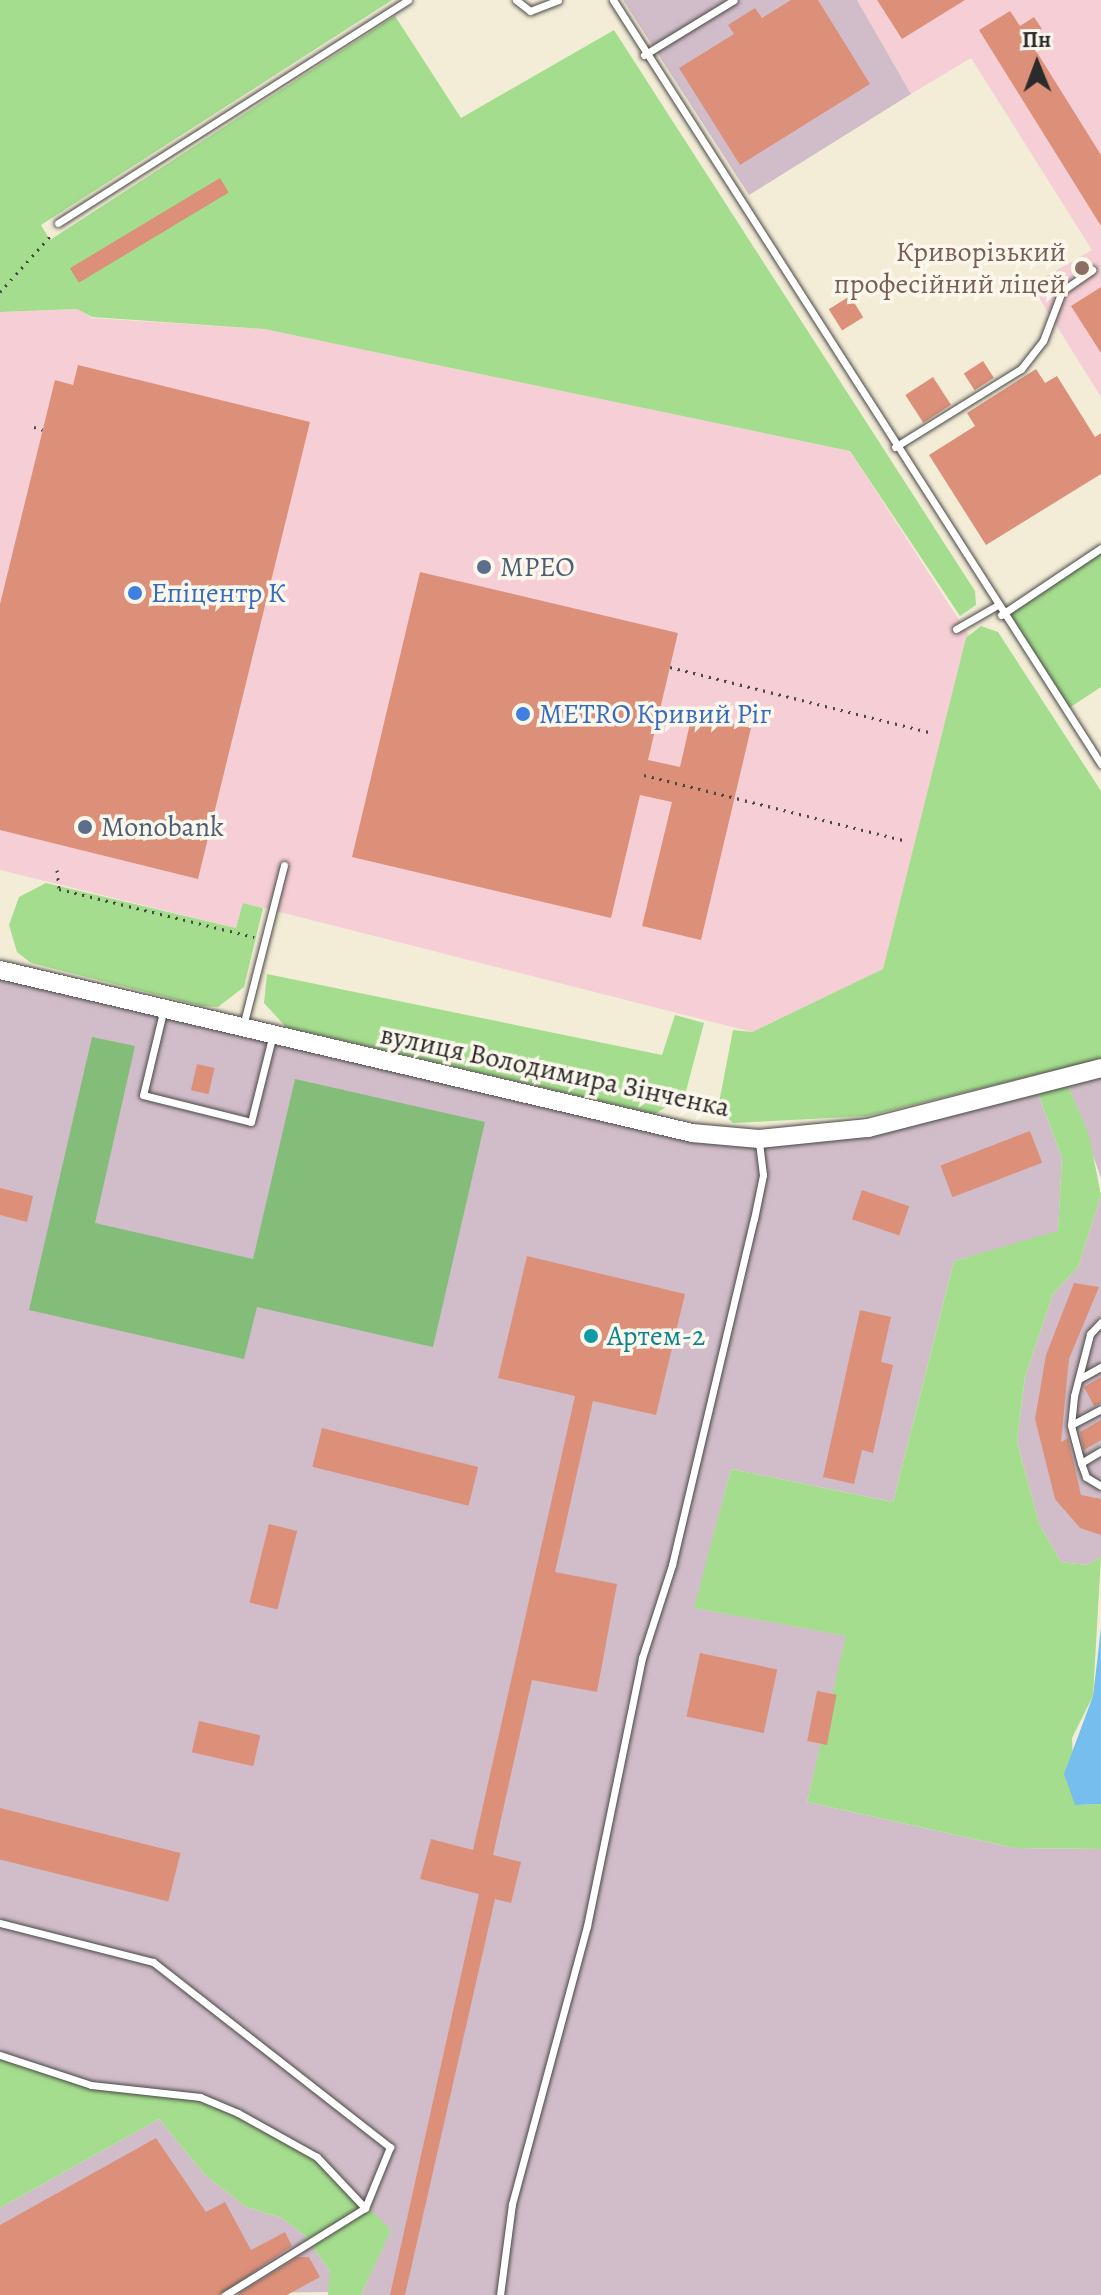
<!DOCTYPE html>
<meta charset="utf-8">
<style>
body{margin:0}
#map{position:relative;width:1101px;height:2295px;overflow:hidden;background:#f3edd7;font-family:Alegreya,serif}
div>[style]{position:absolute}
.built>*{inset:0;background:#f6cfd6}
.industrial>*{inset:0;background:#d1bdc9}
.green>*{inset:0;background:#a5dd8e}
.forest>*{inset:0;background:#84bc79}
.water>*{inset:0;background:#76beee}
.building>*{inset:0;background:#dc9079;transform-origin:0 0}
.path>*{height:3px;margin-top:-1.5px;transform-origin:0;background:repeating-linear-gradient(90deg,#494845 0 2px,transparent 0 8px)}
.roads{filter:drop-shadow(0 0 2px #494845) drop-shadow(0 0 2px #494845)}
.lane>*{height:7px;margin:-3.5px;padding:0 3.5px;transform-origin:3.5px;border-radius:3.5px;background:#fff}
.secondary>*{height:18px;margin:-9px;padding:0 9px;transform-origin:9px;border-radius:9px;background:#fff}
.dots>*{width:22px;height:22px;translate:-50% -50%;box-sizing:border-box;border:4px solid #fbf7ec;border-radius:50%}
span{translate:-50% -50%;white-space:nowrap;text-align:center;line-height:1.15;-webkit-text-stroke:7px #fbf7ec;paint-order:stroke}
.education-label{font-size:28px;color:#785e54}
.right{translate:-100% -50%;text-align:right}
.service-label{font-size:28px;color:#4e5e75}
.left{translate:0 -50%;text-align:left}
.shop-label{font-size:28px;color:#366cbe}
.street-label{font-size:28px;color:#2b2b2b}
.culture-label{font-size:28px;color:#0d838f}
.north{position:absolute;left:997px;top:24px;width:80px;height:80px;-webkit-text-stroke:6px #fbf7ec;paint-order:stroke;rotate:359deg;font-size:22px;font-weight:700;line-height:32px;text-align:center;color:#2b2b2b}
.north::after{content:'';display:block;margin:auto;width:28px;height:36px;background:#2b2b2b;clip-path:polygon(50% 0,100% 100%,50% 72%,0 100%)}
</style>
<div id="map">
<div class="built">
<div style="clip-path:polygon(857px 0,1101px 0,1101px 397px,1031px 285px,1092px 250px,971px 58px,911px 94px)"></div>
<div style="clip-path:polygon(78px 309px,92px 318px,264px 329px,850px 451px,1101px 840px,1101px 865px,752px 1032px,244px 903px,236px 928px,0 870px,0 312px)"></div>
</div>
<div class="industrial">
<div style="clip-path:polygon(623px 0,857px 0,911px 94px,749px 195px)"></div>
<div style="clip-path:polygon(0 970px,759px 1139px,1036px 1088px,1062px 1158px,1058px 1232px,954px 1261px,893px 1502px,731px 1469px,695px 1608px,847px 1636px,807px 1802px,1015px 1848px,1101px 1849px,1101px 2295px,361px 2295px,390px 2230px,91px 2085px,0 2055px)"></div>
<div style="clip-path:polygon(1096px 1069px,1101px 1078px,1101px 1178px,1066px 1079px)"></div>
<div style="clip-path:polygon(1101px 1195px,1101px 1557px,1087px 1565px,1061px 1562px,1039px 1524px,1017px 1441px,1025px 1377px,1053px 1294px,1078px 1267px)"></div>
<div style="clip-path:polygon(159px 2119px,204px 2174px,246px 2207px,282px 2218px,304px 2235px,330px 2271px,333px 2292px,0 2295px,0 2208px)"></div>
</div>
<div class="green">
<div style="clip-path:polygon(0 0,392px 0,41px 225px,50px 240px,395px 16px,461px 118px,614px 30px,975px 591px,976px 605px,960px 616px,850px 451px,264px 329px,92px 317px,77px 309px,0 312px)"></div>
<div style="clip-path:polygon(1101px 548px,1101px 687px,1066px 710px,1001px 615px)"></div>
<div style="clip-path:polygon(981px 626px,998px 632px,1101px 791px,1101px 1059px,867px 1116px,733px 1123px,718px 1108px,733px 1030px,752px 1032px,883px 969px,966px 638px)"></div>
<div style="clip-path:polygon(46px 883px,236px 928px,243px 903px,263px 908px,244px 987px,218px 1007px,202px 1006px,31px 963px,17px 952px,9px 925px,19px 897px)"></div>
<div style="clip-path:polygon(267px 974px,662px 1055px,675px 1015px,704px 1023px,685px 1095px,655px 1114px,286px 1027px,264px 1003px)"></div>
<div style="clip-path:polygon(1065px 1079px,1089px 1135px,1101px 1195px,1078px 1267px,1053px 1294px,1025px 1377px,1017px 1441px,1039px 1524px,1061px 1562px,1087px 1565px,1101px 1557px,1093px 1696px,1072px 1738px,1075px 1805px,1101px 1804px,1101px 1849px,1015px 1848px,807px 1802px,846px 1636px,694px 1608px,731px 1469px,893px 1502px,954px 1261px,1058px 1231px,1062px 1158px,1036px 1088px)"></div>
<div style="clip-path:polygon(0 2055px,91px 2085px,200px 2097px,317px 2157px,391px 2230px,361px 2295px,328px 2295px,330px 2271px,304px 2235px,282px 2218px,246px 2207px,204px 2174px,159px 2119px,0 2208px)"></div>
</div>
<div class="forest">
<div style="clip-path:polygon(92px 1037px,135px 1046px,95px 1223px,253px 1259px,295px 1079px,485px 1122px,433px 1347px,257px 1307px,244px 1359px,29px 1310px)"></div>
</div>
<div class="water">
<div style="clip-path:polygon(1101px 1628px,1101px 1804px,1075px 1805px,1064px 1774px,1093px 1696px)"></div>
</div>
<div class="building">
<div style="clip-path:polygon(791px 0,818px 0,870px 84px,740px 165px,679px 68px,734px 34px,728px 25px,755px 8px,762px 18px)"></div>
<div style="clip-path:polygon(877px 0,965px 0,902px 39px)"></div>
<div style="clip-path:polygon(1010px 11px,1020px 26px,1034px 17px,1042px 29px,1028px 38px,1101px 155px,1101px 226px,979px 30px)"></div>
<div style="left:220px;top:178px;width:17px;height:175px;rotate:59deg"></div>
<div style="clip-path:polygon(1101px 287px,1101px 353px,1071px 306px)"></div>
<div style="left:850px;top:296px;width:25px;height:25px;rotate:58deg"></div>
<div style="left:983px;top:361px;width:20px;height:23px;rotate:57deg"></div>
<div style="clip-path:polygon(78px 365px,310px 422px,198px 879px,0 830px,0 604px,55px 380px,73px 385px)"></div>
<div style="clip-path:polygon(1036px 369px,1045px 383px,1057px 376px,1095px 437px,1101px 433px,1101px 474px,986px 545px,929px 455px,975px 426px,967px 413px)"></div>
<div style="left:933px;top:377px;width:33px;height:33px;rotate:57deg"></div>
<div style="clip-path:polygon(420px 572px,678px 633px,648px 760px,680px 767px,692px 715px,751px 728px,701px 940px,642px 926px,672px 802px,640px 795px,611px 918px,352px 857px)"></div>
<div style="left:197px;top:1064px;width:18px;height:27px;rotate:13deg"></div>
<div style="left:1030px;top:1131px;width:34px;height:96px;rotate:69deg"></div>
<div style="clip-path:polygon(0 1188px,33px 1196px,27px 1222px,0 1215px)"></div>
<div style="left:862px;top:1190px;width:50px;height:31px;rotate:19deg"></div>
<div style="clip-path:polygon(527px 1256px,685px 1294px,656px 1415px,593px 1401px,555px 1572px,617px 1584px,597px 1692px,532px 1680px,493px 1855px,521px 1862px,511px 1903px,495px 1899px,405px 2295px,390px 2295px,479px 1894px,420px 1879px,431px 1839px,473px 1850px,575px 1396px,498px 1378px)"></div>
<div style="clip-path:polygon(1074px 1283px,1099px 1287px,1069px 1359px,1061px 1442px,1068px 1438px,1081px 1495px,1101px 1499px,1101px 1535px,1080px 1528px,1055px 1499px,1035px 1419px,1046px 1355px)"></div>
<div style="clip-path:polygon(860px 1310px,891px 1317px,881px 1362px,893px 1365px,873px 1453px,862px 1450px,854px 1484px,823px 1477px)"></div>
<div style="clip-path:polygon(1101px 1377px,1101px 1403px,1094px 1406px,1084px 1387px)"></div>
<div style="clip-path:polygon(1101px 1420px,1101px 1440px,1084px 1450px,1080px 1432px)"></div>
<div style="left:322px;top:1428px;width:161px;height:40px;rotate:14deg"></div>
<div style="left:269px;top:1524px;width:29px;height:81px;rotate:14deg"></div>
<div style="left:700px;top:1653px;width:79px;height:65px;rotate:12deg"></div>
<div style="left:817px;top:1691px;width:20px;height:51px;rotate:11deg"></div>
<div style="left:199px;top:1721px;width:63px;height:32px;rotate:13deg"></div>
<div style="left:0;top:1808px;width:186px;height:50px;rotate:14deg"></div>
<div style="clip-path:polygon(156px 2138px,206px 2212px,225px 2202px,251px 2250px,285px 2232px,292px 2246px,219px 2295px,0 2295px,0 2225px)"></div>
<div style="clip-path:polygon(298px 2257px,309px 2257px,320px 2277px,287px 2295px,237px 2295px)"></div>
</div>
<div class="path">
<div style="left:0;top:292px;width:78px;rotate:-48.1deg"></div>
<div style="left:34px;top:427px;width:9px;rotate:18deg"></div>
<div style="left:670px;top:667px;width:270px;rotate:14.1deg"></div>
<div style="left:644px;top:775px;width:271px;rotate:14.1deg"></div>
<div style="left:57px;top:870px;width:19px;rotate:84deg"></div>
<div style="left:59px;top:889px;width:201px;rotate:13.8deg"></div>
</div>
<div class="roads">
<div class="lane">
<div style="left:516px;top:0;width:18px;rotate:38deg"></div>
<div style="left:530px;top:11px;width:30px;rotate:-21deg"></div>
<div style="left:613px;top:0;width:907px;rotate:57.43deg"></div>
<div style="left:644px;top:55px;width:105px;rotate:-31.4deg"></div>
<div style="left:58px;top:223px;width:415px;rotate:-32.5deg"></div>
<div style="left:895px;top:447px;width:148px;rotate:-31.8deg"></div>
<div style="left:1021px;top:369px;width:36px;rotate:-52deg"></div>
<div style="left:1043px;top:341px;width:53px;rotate:-69.2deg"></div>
<div style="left:1062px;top:291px;width:37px;rotate:-35deg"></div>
<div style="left:1001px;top:615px;width:120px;rotate:-33.8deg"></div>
<div style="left:956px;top:629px;width:46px;rotate:-29.9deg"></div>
<div style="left:163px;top:1012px;width:85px;rotate:103.5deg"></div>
<div style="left:143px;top:1095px;width:111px;rotate:14deg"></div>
<div style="left:251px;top:1122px;width:87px;rotate:-76deg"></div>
<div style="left:243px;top:1026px;width:166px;rotate:-75.7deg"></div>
<div style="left:1079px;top:1379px;width:25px;rotate:-29deg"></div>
<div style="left:1071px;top:1425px;width:34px;rotate:-28deg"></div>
<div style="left:1101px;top:1451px;width:23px;rotate:149deg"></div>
<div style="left:1081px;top:1463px;width:15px;rotate:70deg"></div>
<div style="left:1086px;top:1477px;width:17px;rotate:31deg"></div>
<div style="left:1081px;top:1463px;width:39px;rotate:-105deg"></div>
<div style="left:1071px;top:1425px;width:29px;rotate:-84deg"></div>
<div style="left:1074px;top:1396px;width:64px;rotate:-75.5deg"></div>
<div style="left:1090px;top:1334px;width:16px;rotate:-47deg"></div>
<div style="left:0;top:1923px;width:158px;rotate:14.3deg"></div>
<div style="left:153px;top:1962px;width:301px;rotate:38deg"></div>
<div style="left:390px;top:2147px;width:66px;rotate:112.3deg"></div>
<div style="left:365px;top:2208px;width:165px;rotate:148.1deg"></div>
<div style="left:0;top:2055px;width:96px;rotate:18.2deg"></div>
<div style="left:91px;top:2085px;width:110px;rotate:6.3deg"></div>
<div style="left:200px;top:2097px;width:41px;rotate:22.8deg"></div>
<div style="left:238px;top:2113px;width:90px;rotate:29.1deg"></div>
<div style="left:317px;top:2157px;width:70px;rotate:46.7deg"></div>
<div style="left:500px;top:2295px;width:92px;rotate:-82.5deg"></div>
<div style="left:512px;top:2204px;width:288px;rotate:-74.9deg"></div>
<div style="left:587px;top:1926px;width:274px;rotate:-78.4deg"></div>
<div style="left:642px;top:1658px;width:98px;rotate:-72.1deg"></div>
<div style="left:672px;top:1565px;width:356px;rotate:-76.7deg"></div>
<div style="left:754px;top:1219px;width:45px;rotate:-78.4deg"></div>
<div style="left:763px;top:1175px;width:34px;rotate:-97deg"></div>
</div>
<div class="secondary">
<div style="left:0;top:970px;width:711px;rotate:13.25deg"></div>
<div style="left:692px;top:1133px;width:67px;rotate:5.1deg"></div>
<div style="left:759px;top:1139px;width:110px;rotate:-5.8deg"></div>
<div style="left:868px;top:1128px;width:241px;rotate:-14.4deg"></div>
</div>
</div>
<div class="dots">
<div style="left:1082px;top:268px;background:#8d6e63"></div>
<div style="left:484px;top:567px;background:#5c6f8a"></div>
<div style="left:135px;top:593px;background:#3f7fe0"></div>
<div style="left:523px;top:714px;background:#3f7fe0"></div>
<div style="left:85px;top:827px;background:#5c6f8a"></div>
<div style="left:591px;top:1336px;background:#0f9aa8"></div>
</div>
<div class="education-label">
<span class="right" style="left:1066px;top:268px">Криворізький<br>професійний ліцей</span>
</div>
<div class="service-label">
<span class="left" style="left:500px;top:567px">МРЕО</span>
<span class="left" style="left:101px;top:827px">Monobank</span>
</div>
<div class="shop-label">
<span class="left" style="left:151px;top:593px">Епіцентр К</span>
<span class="left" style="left:539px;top:714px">METRO Кривий Ріг</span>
</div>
<div class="street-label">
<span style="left:555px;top:1071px;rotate:12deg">вулиця Володимира Зінченка</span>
</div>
<div class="culture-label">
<span class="left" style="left:607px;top:1336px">Артем-2</span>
</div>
<div class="north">Пн</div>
</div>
